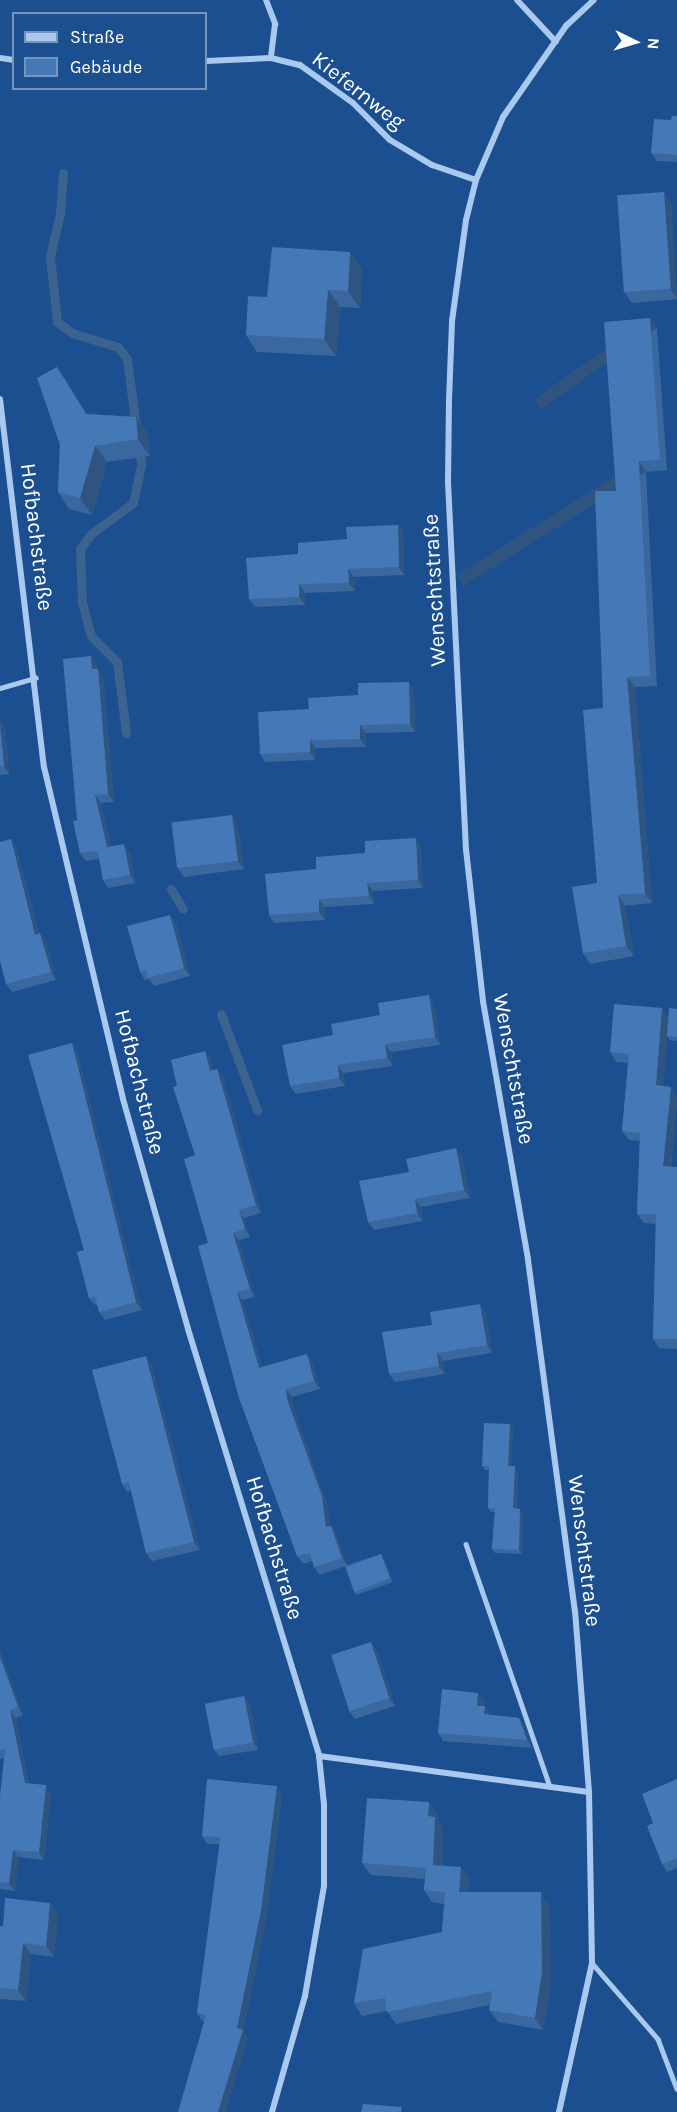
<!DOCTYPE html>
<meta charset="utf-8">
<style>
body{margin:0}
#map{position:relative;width:677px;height:2112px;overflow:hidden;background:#1b4f8f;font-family:Karla,sans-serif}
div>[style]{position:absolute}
.stream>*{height:9px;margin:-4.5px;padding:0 4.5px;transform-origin:4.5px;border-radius:4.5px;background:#3c6290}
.lane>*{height:4.5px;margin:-2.25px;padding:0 2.25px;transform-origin:2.25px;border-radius:2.25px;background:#a9c9ee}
.street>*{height:6px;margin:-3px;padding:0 3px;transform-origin:3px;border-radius:3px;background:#a9c9ee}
.wall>*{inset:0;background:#3a679d}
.shaded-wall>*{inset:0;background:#305480;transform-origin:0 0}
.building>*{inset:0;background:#4478b7;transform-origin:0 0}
span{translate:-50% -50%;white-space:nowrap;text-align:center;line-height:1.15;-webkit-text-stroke:5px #1b4f8f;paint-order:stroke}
.street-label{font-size:22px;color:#fff}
.legend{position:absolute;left:12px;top:12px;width:195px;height:78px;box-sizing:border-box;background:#1b4f8f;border:2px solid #7695bc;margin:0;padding:8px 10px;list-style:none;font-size:18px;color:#fff}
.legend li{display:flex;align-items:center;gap:12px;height:30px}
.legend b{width:30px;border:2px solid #7695bc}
.north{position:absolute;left:605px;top:12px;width:60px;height:60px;-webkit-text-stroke:4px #1b4f8f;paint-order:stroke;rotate:95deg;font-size:16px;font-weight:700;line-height:24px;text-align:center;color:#fff}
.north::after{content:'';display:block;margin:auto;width:21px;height:27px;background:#fff;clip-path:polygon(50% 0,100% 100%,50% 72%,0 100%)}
</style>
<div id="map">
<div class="stream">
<div style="left:63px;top:173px;width:41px;rotate:94.2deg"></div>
<div style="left:60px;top:214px;width:43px;rotate:103.4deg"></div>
<div style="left:50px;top:256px;width:66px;rotate:83.9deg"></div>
<div style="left:57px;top:322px;width:19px;rotate:36deg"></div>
<div style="left:72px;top:333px;width:48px;rotate:16.9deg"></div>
<div style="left:118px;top:347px;width:15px;rotate:53deg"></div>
<div style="left:127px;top:359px;width:69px;rotate:82.5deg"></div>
<div style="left:126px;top:733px;width:72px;rotate:-97.2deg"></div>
<div style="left:117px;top:662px;width:37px;rotate:-135deg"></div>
<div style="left:91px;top:636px;width:34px;rotate:-105deg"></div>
<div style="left:82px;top:603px;width:54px;rotate:-92.1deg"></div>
<div style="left:80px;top:549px;width:19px;rotate:-54deg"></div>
<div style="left:91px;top:534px;width:52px;rotate:-36.4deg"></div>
<div style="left:133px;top:503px;width:40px;rotate:-78deg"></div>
<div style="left:141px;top:464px;width:17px;rotate:-97deg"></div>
<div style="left:171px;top:889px;width:23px;rotate:59deg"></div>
<div style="left:221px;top:1014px;width:103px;rotate:69.4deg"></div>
</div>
<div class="lane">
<div style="left:0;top:688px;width:37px;rotate:-16deg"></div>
<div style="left:466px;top:1544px;width:256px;rotate:70.9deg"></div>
<div style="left:592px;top:1963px;width:101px;rotate:49deg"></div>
<div style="left:658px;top:2039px;width:53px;rotate:69.2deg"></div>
</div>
<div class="street">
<div style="left:266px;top:0;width:26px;rotate:69deg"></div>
<div style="left:275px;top:24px;width:34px;rotate:97deg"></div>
<div style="left:517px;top:0;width:57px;rotate:47.1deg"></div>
<div style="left:0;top:58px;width:14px;rotate:8deg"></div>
<div style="left:206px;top:61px;width:65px;rotate:-2.6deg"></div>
<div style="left:271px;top:58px;width:30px;rotate:14deg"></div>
<div style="left:300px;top:65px;width:65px;rotate:35.6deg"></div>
<div style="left:353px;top:103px;width:52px;rotate:45deg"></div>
<div style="left:390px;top:140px;width:49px;rotate:30.8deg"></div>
<div style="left:432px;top:165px;width:46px;rotate:18.8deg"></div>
<div style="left:0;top:399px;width:371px;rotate:83.2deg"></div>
<div style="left:44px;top:767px;width:341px;rotate:76.6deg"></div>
<div style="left:123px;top:1099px;width:239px;rotate:74.2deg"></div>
<div style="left:188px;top:1329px;width:447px;rotate:72.9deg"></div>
<div style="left:319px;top:1756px;width:48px;rotate:84.1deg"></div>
<div style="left:324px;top:1804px;width:82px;rotate:90deg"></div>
<div style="left:324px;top:1886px;width:112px;rotate:99.8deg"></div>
<div style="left:305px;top:1996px;width:121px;rotate:105.9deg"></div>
<div style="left:319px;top:1756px;width:272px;rotate:7.6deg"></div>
<div style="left:559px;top:2112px;width:153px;rotate:-77.5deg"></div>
<div style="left:592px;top:1963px;width:171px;rotate:-91deg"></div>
<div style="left:589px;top:1792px;width:181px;rotate:-94.4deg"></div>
<div style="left:575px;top:1612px;width:356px;rotate:-97.6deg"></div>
<div style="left:528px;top:1259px;width:262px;rotate:-99.9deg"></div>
<div style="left:483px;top:1001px;width:152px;rotate:-96.4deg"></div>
<div style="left:466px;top:850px;width:367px;rotate:-92.8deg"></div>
<div style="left:448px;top:483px;width:83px;rotate:-89.3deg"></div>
<div style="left:449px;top:400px;width:79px;rotate:-87.8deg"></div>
<div style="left:452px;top:321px;width:102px;rotate:-82.1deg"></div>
<div style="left:466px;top:220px;width:41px;rotate:-76deg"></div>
<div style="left:476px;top:180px;width:69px;rotate:-66.8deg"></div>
<div style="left:503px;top:117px;width:111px;rotate:-55.3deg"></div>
<div style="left:566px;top:26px;width:38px;rotate:-43deg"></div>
</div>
<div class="wall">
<div style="clip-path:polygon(677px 116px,677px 162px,657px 161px,651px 153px,671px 120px)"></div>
<div style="clip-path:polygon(664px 192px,671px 203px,677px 299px,632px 303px,625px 293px)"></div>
<div style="clip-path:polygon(350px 252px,362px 269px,360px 308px,340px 307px,336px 356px,257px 352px,246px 335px,267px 297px)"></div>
<div style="clip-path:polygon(650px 318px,657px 328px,667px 470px,646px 472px,657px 686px,635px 687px,652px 903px,625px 906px,634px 956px,590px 964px,583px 953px,597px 883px,603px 708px,616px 491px)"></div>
<div style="clip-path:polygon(57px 367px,87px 414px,136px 417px,148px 434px,150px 456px,107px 462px,92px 515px,69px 509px,58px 492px,60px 445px)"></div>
<div style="clip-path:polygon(398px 525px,403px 533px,404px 575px,354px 577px,355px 591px,305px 593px,305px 605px,255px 607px,249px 599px,298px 554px)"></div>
<div style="clip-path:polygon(97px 664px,97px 669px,103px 677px,114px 802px,101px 803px,111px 847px,130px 852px,135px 883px,108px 888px,103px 880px,99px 859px,86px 861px,80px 853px)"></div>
<div style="clip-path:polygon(414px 690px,415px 732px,365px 733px,366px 747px,315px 748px,315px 760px,265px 762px,260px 754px,309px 709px,358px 695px)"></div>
<div style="clip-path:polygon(0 720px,5px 726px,9px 774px,0 775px)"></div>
<div style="clip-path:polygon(232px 815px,237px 823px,244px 869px,184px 877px,178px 869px)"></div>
<div style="clip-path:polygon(11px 839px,16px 847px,39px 934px,46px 941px,56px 980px,12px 992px,6px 984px)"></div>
<div style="clip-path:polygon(421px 846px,423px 888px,373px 891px,374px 904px,324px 907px,325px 920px,274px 923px,269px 915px,316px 869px,365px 853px)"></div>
<div style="clip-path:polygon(176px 923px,190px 976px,154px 986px,149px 979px,145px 980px,140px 972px)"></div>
<div style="clip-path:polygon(434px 1003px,440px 1045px,391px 1052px,393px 1066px,343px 1073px,345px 1086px,296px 1094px,290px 1086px,333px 1035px,380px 1015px)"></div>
<div style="clip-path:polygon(677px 1009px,677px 1041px,670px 1040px,667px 1036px,663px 1086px,677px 1102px,671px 1167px,677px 1167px,677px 1349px,659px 1348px,653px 1339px,656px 1224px,644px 1223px,637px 1214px,640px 1141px,629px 1140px,622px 1131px,628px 1063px,616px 1062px,610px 1052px,668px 1017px)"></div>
<div style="clip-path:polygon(72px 1043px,77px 1051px,142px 1310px,105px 1320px,99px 1312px,97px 1305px,95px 1305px,89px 1298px,84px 1250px)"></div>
<div style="clip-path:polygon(205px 1051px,210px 1059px,213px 1070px,217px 1069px,223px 1077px,261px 1213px,244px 1218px,250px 1237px,239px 1240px,255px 1297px,242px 1300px,262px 1367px,307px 1354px,312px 1362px,320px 1389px,292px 1397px,293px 1406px,327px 1504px,330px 1526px,331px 1526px,336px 1533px,347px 1565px,381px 1554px,384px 1558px,393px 1582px,356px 1595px,353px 1590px,345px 1566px,320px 1575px,314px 1567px,312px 1561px,303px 1564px,297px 1556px,208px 1243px,195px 1155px,177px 1086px)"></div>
<div style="clip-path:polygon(456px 1148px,462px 1156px,470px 1198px,421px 1207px,423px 1221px,374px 1230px,368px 1222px,409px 1172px)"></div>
<div style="clip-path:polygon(486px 1312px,492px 1353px,443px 1361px,445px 1374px,395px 1382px,389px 1374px,432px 1325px)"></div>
<div style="clip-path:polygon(151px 1364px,200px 1550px,152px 1561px,146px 1553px,131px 1491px,127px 1492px,122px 1484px)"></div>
<div style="clip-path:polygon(510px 1424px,513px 1428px,511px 1466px,518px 1471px,517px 1509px,520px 1509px,523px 1513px,522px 1554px,495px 1553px,492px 1549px,495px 1512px,491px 1512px,488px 1508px,489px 1470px,485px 1470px,482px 1466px)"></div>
<div style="clip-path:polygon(0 1650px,23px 1715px,16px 1718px,29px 1784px,51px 1793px,44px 1860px,18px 1857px,15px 1891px,0 1889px,0 1797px,4px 1758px,0 1759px)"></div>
<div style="clip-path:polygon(377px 1650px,395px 1706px,355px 1719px,349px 1711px)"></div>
<div style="clip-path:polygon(244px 1696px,250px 1704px,258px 1750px,219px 1756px,213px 1748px)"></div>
<div style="clip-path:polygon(484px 1700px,483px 1706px,490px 1714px,490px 1715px,519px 1718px,524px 1726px,532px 1748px,443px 1741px,438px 1733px)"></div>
<div style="clip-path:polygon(677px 1779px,677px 1868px,667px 1872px,662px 1864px,653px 1823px)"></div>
<div style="clip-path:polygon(282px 1794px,266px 1919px,243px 2031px,248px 2038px,202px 2021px,197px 2013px,220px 1844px,207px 1844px,202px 1836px)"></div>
<div style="clip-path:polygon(429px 1802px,438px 1814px,437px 1820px,443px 1829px,442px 1866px,469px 1879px,468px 1892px,549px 1904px,551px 1984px,543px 2030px,498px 2022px,489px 2010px,490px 2005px,396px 2024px,387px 2011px,362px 2016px,354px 2003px,442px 1932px,444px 1904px,432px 1902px,424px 1890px,425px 1879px,371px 1875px,362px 1863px)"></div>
<div style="clip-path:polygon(58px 1914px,54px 1957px,31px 1954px,26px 2001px,0 1999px,0 1926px,3px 1926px)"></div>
</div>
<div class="shaded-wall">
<div style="clip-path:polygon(664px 192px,671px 203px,677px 298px,670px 289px)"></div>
<div style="clip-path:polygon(350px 252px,362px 269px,360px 308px,348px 291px)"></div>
<div style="clip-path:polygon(328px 290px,340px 307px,336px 356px,324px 339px)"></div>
<div style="left:650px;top:318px;width:12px;height:142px;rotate:55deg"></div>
<div style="clip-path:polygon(57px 367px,69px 384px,98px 430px,86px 414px)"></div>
<div style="clip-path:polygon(136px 417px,148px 434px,150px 456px,138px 439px)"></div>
<div style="clip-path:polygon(95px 446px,107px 462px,92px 515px,80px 498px)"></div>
<div style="left:639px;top:461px;width:13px;height:215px;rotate:58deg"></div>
<div style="clip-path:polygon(398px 525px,403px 533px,404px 575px,399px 567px)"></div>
<div style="clip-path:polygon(348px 569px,354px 577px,355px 591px,349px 583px)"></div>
<div style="clip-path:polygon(299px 584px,305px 593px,305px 605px,299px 597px)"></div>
<div style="clip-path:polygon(91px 656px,97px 664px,98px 677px,92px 669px)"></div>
<div style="clip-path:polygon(98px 669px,103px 677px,114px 802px,108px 794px)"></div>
<div style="clip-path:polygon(627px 677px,635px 687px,652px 903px,645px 893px)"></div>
<div style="clip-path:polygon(409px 682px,414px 690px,415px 732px,410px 724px)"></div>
<div style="clip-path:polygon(0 720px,5px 726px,9px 774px,4px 766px)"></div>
<div style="clip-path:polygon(360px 725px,365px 733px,366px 747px,360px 739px)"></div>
<div style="clip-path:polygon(310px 740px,315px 748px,315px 760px,310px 752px)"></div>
<div style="clip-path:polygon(95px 795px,101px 803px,113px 855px,107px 847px)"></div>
<div style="clip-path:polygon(232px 815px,237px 823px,244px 869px,238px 861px)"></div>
<div style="clip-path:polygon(416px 838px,421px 846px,423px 888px,418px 880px)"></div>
<div style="clip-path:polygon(11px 839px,16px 847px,41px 943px,35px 935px)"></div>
<div style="clip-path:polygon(124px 844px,130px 852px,135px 883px,130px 875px)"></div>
<div style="clip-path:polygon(367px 883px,373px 891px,374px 904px,369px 896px)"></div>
<div style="clip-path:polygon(618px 895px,625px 906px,634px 956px,626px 946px)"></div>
<div style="clip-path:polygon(319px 899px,324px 907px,325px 920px,319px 912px)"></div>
<div style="clip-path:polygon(170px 915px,176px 923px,190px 976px,184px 968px)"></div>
<div style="clip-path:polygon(40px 933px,46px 941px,56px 980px,51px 972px)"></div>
<div style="clip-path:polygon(429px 995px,434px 1003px,440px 1045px,435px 1037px)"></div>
<div style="clip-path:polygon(662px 1008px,669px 1018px,662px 1094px,656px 1085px)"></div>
<div style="clip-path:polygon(72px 1043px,77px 1051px,142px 1310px,136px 1302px)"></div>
<div style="clip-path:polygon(385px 1044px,391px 1052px,393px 1066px,387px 1058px)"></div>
<div style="clip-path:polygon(205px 1051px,210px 1059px,215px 1079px,210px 1071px)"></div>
<div style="clip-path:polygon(338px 1065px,343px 1073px,345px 1086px,339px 1078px)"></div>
<div style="clip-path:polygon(217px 1069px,223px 1077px,261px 1213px,256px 1205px)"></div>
<div style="clip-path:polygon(671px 1087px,677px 1096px,677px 1102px,670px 1175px,663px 1166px)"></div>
<div style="clip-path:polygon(456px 1148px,462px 1156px,470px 1198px,464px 1190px)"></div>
<div style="clip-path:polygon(415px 1199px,421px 1207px,423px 1221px,417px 1213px)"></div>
<div style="clip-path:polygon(239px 1210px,244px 1218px,250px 1237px,245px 1229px)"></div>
<div style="clip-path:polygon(233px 1233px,239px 1240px,255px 1297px,250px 1289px)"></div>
<div style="clip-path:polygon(237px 1292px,242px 1300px,264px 1375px,259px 1368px)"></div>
<div style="clip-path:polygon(480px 1304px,486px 1312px,492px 1353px,487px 1345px)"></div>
<div style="clip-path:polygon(437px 1353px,443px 1361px,445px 1374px,439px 1366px)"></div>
<div style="clip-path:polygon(307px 1354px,312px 1362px,320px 1389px,314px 1381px)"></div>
<div style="clip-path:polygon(146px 1356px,151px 1364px,200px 1550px,194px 1542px)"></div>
<div style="clip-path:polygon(286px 1389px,292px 1397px,293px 1406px,327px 1504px,331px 1534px,326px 1527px,287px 1399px)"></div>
<div style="clip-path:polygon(510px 1424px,513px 1428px,511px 1470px,508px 1466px)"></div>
<div style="clip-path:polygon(515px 1466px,518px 1471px,516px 1513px,513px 1508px)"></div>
<div style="clip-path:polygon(520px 1509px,523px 1513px,522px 1554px,519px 1550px)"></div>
<div style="clip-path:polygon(331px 1526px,336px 1533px,348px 1566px,342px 1558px)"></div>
<div style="clip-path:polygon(381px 1554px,384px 1558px,393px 1582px,390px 1578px)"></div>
<div style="clip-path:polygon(371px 1642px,377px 1650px,395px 1706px,389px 1698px)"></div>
<div style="clip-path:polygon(0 1650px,23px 1715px,18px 1707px,0 1657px)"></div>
<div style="clip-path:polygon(478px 1693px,484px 1700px,482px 1714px,477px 1706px)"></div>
<div style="clip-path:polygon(244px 1696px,250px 1704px,258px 1750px,253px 1742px)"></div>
<div style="clip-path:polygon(485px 1706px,490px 1714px,489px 1722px,484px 1714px)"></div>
<div style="clip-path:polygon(10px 1710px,16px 1718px,30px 1791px,25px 1783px)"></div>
<div style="clip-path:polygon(519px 1718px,524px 1726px,532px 1748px,527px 1740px)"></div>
<div style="clip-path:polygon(46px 1785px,51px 1793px,44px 1860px,39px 1852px)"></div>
<div style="clip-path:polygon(277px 1786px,282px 1794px,266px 1919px,243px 2031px,248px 2038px,226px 2112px,218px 2112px,237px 2028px)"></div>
<div style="clip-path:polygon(429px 1802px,438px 1814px,437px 1820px,443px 1829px,441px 1878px,433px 1865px,428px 1816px)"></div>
<div style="clip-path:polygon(13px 1850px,18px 1857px,15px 1891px,9px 1883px)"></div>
<div style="clip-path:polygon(461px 1867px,469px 1879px,467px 1904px,459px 1892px)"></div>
<div style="clip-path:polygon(541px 1892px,549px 1904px,551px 1984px,543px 2030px,535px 2018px)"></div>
<div style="clip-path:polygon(50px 1903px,58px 1914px,54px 1957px,46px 1946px)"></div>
<div style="clip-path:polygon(23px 1943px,31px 1954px,26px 2001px,18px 1990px)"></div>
</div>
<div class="building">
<div style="clip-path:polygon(672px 116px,677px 116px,677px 155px,651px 153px,654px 119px,671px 120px)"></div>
<div style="left:664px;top:192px;width:97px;height:47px;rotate:86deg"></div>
<div style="clip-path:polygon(272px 247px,350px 252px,348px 291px,328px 290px,324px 339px,246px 335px,248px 296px,267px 297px)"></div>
<div style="clip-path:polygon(650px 318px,660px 460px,639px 461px,650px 676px,627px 677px,645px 893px,618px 895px,626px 946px,583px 953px,572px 887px,597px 883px,583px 710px,603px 708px,595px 491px,616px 491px,604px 322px)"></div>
<div style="clip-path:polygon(57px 367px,86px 414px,136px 417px,138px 439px,95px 446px,80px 498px,58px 492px,60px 445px,37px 378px)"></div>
<div style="clip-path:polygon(398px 525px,399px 567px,348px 569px,349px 583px,299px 584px,299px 597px,249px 599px,246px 558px,298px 554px,298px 543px,347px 539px,346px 527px)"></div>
<div style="clip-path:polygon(91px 656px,92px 669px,98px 669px,108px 794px,95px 795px,107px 847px,124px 844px,130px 875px,103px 880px,98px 851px,80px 853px,73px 821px,77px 820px,63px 659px)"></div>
<div style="clip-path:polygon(409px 682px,410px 724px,360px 725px,360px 739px,310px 740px,310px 752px,260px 754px,258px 712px,309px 709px,308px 698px,358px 695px,358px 683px)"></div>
<div style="clip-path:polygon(0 729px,4px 766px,0 766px)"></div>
<div style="left:232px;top:815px;width:46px;height:61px;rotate:83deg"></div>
<div style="clip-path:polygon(416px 838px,418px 880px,367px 883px,369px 896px,319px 899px,319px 912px,269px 915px,265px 874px,316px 869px,316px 857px,365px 853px,365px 841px)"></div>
<div style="clip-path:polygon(11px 839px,35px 935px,40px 933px,51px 972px,6px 984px,0 961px,0 842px)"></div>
<div style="clip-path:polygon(170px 915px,184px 968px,148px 978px,146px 970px,140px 972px,127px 926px)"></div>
<div style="clip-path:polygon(429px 995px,435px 1037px,385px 1044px,387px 1058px,338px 1065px,339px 1078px,290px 1086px,282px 1045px,333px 1035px,331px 1024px,380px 1015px,378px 1003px)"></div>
<div style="clip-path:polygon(614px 1004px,662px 1008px,656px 1085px,671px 1087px,663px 1166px,677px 1167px,677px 1339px,653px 1339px,656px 1214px,637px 1214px,640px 1133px,622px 1131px,629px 1054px,610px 1052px)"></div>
<div style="clip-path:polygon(669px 1008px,677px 1009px,677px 1037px,667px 1036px)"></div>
<div style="clip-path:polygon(72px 1043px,136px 1302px,99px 1312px,95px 1296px,89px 1298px,77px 1252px,84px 1250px,28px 1055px)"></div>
<div style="clip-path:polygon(205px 1051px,210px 1071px,217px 1069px,256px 1205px,239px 1210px,245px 1229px,233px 1233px,250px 1289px,237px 1292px,259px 1368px,307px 1354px,314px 1381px,286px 1389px,287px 1399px,322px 1496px,326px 1527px,331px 1526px,342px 1558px,314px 1567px,310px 1553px,297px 1556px,239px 1398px,198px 1246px,208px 1243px,184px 1159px,195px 1155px,173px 1087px,177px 1086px,171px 1060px)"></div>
<div style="clip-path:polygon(456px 1148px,464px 1190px,415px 1199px,417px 1213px,368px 1222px,359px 1181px,409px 1172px,406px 1159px)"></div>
<div style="clip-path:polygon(480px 1304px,487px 1345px,437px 1353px,439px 1366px,389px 1374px,382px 1332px,432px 1325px,430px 1312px)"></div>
<div style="clip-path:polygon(146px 1356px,194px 1542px,146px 1553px,129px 1482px,122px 1484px,92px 1370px)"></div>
<div style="clip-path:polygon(484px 1423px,510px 1424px,508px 1466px,515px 1466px,513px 1508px,520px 1509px,519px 1550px,492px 1549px,495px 1508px,488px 1508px,489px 1466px,482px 1466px)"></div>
<div style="left:381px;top:1554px;width:26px;height:38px;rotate:69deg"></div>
<div style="left:371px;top:1642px;width:59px;height:42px;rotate:72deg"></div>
<div style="clip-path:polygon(0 1657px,18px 1707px,10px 1710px,25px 1783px,46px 1785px,39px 1852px,13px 1850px,9px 1883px,0 1882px,0 1797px,5px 1749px,0 1750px)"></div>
<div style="clip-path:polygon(442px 1689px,478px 1693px,477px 1706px,485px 1706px,484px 1714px,519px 1718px,527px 1740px,438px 1733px)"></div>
<div style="left:244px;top:1696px;width:47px;height:40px;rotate:79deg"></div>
<div style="clip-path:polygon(207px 1779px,277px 1786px,261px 1911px,237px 2028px,243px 2030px,218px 2112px,178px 2112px,206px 2015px,197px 2013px,220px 1840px,220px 1837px,202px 1836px)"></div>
<div style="clip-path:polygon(677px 1779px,677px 1858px,662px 1864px,647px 1826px,653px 1823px,642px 1794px)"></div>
<div style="clip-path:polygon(367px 1798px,429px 1802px,428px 1816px,435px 1817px,433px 1865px,461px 1867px,459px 1892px,541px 1892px,542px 1972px,535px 2018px,489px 2010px,492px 1991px,387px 2012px,385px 1998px,354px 2003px,363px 1949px,442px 1932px,445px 1892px,424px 1890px,426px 1868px,362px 1863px)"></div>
<div style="clip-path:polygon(5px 1898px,50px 1903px,46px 1946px,23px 1943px,18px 1990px,0 1988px,0 1926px,3px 1926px)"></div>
<div style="clip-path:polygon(363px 2104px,402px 2107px,401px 2112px,361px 2112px)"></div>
</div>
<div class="street-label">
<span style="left:358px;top:91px;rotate:38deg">Kiefernweg</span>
<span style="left:36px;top:537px;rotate:83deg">Hofbachstraße</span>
<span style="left:435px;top:590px;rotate:-93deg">Wenschtstraße</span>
<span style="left:513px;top:1069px;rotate:80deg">Wenschtstraße</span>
<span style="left:139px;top:1082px;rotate:76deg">Hofbachstraße</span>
<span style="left:274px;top:1548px;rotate:73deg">Hofbachstraße</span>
<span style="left:584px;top:1551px;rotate:83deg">Wenschtstraße</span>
</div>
<ul class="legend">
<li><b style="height:8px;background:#a9c9ee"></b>Straße</li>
<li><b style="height:16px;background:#4478b7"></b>Gebäude</li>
</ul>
<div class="north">N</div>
</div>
